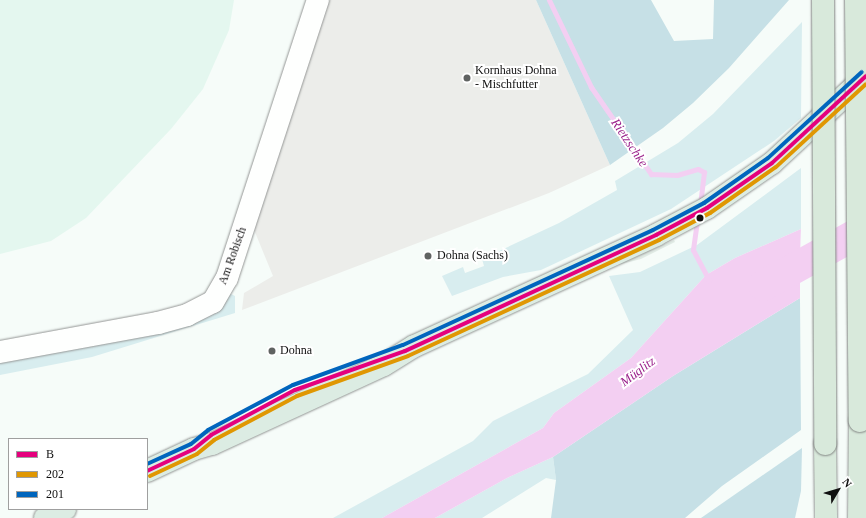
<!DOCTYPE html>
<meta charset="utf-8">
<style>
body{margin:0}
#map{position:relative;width:866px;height:518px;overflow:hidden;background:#f6fcf9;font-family:Georgia,serif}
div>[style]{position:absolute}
.industrial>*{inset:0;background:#ecedea}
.farmland>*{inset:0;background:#e4f7ef}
.green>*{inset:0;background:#d8edef}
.forest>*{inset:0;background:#c6e0e6}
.plaza>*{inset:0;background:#e2ece6}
.water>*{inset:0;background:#f3cff2}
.pier>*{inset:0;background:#f6fcf9}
.stream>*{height:5px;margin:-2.5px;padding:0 2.5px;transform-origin:2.5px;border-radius:2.5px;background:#f3cff2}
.river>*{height:31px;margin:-15.5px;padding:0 15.5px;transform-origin:15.5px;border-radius:15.5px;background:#f3cff2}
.roads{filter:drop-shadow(0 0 1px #949695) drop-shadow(0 0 1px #949695)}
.minor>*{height:22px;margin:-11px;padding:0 11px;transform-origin:11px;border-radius:11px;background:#fefffe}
.major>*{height:22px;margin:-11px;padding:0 11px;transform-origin:11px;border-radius:11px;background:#dcece3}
.highway>*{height:22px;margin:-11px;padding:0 11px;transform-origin:11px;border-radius:11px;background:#d8e9db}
.bridges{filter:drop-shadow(0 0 1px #818482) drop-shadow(0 0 1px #818482)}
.highway-bridge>*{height:22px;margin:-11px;padding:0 11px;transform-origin:11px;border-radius:11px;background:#d8e9db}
.bus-1>*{height:4px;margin:-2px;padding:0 2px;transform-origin:2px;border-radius:2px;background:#e5007d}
.bus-2>*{height:4px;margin:-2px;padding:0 2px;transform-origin:2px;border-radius:2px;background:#e09702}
.bus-3>*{height:4px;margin:-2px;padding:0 2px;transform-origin:2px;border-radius:2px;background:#0065bd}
.dots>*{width:11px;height:11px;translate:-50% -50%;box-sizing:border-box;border:2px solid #fff;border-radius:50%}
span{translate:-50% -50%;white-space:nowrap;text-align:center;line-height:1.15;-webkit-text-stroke:4px #fff;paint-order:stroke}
.poi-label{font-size:12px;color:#101010}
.left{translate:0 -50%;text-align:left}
.street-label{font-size:12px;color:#101010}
.water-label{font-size:13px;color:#9a218b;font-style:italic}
.legend{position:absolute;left:8px;top:438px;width:140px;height:72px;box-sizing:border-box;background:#fff;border:1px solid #9f9f9f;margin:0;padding:5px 7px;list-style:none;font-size:12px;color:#101010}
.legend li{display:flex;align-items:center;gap:8px;height:20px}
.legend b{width:20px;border:1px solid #9f9f9f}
.north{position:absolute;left:818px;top:470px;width:40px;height:40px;-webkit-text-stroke:3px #fff;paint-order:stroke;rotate:52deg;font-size:11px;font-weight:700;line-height:16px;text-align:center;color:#101010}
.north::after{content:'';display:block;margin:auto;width:14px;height:18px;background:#101010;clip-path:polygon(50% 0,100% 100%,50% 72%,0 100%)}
</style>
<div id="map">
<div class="industrial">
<div style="clip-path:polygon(325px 0,536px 0,610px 165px,549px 193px,242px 310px,244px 293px,273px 276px,252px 225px)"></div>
</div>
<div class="farmland">
<div style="clip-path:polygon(0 0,234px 0,229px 30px,203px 89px,171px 129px,86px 218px,51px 241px,0 254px)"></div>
</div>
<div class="green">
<div style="clip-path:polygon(802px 22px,801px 118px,774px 141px,671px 209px,541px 270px,503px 277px,452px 296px,442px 276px,463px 267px,465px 273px,484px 266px,482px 259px,559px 223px,617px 190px,615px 181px,678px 143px,713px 114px)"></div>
<div style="clip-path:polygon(801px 168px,801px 229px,735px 258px,706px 275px,631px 358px,554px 413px,543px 428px,382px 518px,333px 518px,473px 441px,493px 421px,588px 374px,633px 330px,609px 276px,640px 272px,697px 245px)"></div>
<div style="clip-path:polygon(231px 294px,235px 296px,235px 313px,92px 357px,0 375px,0 360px,214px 307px)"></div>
<div style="clip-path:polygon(553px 457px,556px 480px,546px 478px,482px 518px,435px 518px,507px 478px)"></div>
</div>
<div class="forest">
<div style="clip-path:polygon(536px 0,651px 0,674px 41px,713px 39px,714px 0,789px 0,729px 68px,693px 103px,663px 128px,610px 165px)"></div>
<div style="clip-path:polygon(800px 298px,801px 430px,722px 486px,685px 518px,551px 518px,556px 480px,553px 457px,673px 376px)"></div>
<div style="clip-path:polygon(802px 448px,801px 491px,795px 518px,701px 518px)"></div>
</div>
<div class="plaza">
<div style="clip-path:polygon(674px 240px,675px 242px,641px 259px,610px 267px)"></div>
</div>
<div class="water">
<div style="clip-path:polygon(801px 229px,800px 298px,673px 376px,553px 457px,507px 478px,435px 518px,382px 518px,543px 428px,554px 413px,631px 358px,706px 275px,735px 258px)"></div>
</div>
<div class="pier">
<div style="clip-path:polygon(801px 227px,802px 298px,800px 301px,800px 264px)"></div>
</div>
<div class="stream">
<div style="left:549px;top:0;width:97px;rotate:64.2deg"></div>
<div style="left:591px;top:87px;width:106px;rotate:55.4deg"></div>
<div style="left:651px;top:174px;width:26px;rotate:2deg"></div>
<div style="left:677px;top:175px;width:22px;rotate:-16deg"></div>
<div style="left:698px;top:169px;width:7px;rotate:27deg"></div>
<div style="left:704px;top:172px;width:33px;rotate:97deg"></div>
<div style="left:697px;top:221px;width:29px;rotate:98deg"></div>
<div style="left:693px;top:250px;width:34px;rotate:62deg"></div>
</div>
<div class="river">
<div style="left:763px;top:285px;width:118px;rotate:-29deg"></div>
</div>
<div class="roads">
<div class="minor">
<div style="left:0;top:352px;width:161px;rotate:-10.4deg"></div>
<div style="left:158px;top:323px;width:30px;rotate:-15deg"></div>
<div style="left:187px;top:315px;width:29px;rotate:-27deg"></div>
<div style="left:213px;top:302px;width:28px;rotate:-60deg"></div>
<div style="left:227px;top:278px;width:293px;rotate:-71.9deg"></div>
</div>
<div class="major">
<div style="left:147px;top:471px;width:52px;rotate:-25.1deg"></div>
<div style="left:194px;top:449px;width:19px;rotate:-16deg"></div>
<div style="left:212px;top:444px;width:189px;rotate:-24.7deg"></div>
<div style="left:384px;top:365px;width:36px;rotate:-32deg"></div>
<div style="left:415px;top:346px;width:265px;rotate:-24.7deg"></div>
<div style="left:656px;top:235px;width:58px;rotate:-27.9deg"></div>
<div style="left:707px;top:208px;width:79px;rotate:-34.7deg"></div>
<div style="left:772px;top:163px;width:128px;rotate:-42.8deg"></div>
<div style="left:45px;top:518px;width:22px;rotate:-24deg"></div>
</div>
<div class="highway">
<div style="left:825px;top:444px;width:74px;rotate:89.2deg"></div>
<div style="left:859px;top:518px;width:97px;rotate:-89.4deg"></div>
</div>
</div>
<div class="bridges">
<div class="highway-bridge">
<div style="left:823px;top:0;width:444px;rotate:89.7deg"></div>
<div style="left:856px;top:0;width:421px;rotate:89.5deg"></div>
</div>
</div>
<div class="bus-1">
<div style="left:147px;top:471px;width:52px;rotate:-25.1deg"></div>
<div style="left:194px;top:449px;width:22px;rotate:-39deg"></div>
<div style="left:211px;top:435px;width:95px;rotate:-28.2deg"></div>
<div style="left:295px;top:390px;width:117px;rotate:-19.5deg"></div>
<div style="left:405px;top:351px;width:277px;rotate:-24.8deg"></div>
<div style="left:656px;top:235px;width:58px;rotate:-27.9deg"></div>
<div style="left:707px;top:208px;width:79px;rotate:-34.7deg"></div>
<div style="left:772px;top:163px;width:128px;rotate:-42.8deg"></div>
</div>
<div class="bus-2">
<div style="left:150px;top:476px;width:52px;rotate:-25.1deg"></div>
<div style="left:197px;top:454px;width:22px;rotate:-39deg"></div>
<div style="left:214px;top:440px;width:94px;rotate:-27.9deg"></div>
<div style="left:297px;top:396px;width:118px;rotate:-19.8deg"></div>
<div style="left:408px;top:356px;width:277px;rotate:-24.8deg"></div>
<div style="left:659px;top:240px;width:58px;rotate:-27.9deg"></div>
<div style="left:710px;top:213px;width:80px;rotate:-34.9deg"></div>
<div style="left:776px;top:167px;width:122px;rotate:-42.7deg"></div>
</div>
<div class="bus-3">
<div style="left:147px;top:464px;width:48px;rotate:-24.4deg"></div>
<div style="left:191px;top:444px;width:22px;rotate:-39deg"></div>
<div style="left:208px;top:430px;width:96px;rotate:-27.9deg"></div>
<div style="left:293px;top:385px;width:117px;rotate:-20deg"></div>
<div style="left:403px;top:345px;width:275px;rotate:-24.7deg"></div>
<div style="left:653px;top:230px;width:58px;rotate:-27.9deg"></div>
<div style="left:704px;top:203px;width:78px;rotate:-35.1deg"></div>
<div style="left:768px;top:158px;width:127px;rotate:-42.5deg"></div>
</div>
<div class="dots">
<div style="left:467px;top:78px;background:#606362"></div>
<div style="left:700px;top:218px;background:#101010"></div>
<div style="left:428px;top:256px;background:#606362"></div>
<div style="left:272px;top:351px;background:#606362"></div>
</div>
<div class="poi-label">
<span class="left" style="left:475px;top:78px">Kornhaus Dohna<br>- Mischfutter</span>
<span class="left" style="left:437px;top:256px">Dohna (Sachs)</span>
<span class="left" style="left:280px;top:351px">Dohna</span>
</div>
<div class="street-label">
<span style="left:233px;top:256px;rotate:-70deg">Am Robisch</span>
</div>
<div class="water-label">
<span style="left:629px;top:143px;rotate:56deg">Rietzschke</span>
<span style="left:638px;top:372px;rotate:-37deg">Müglitz</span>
</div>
<ul class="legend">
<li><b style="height:5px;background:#e5007d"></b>B</li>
<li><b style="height:5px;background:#e09702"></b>202</li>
<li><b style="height:5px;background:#0065bd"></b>201</li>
</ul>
<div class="north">N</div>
</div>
